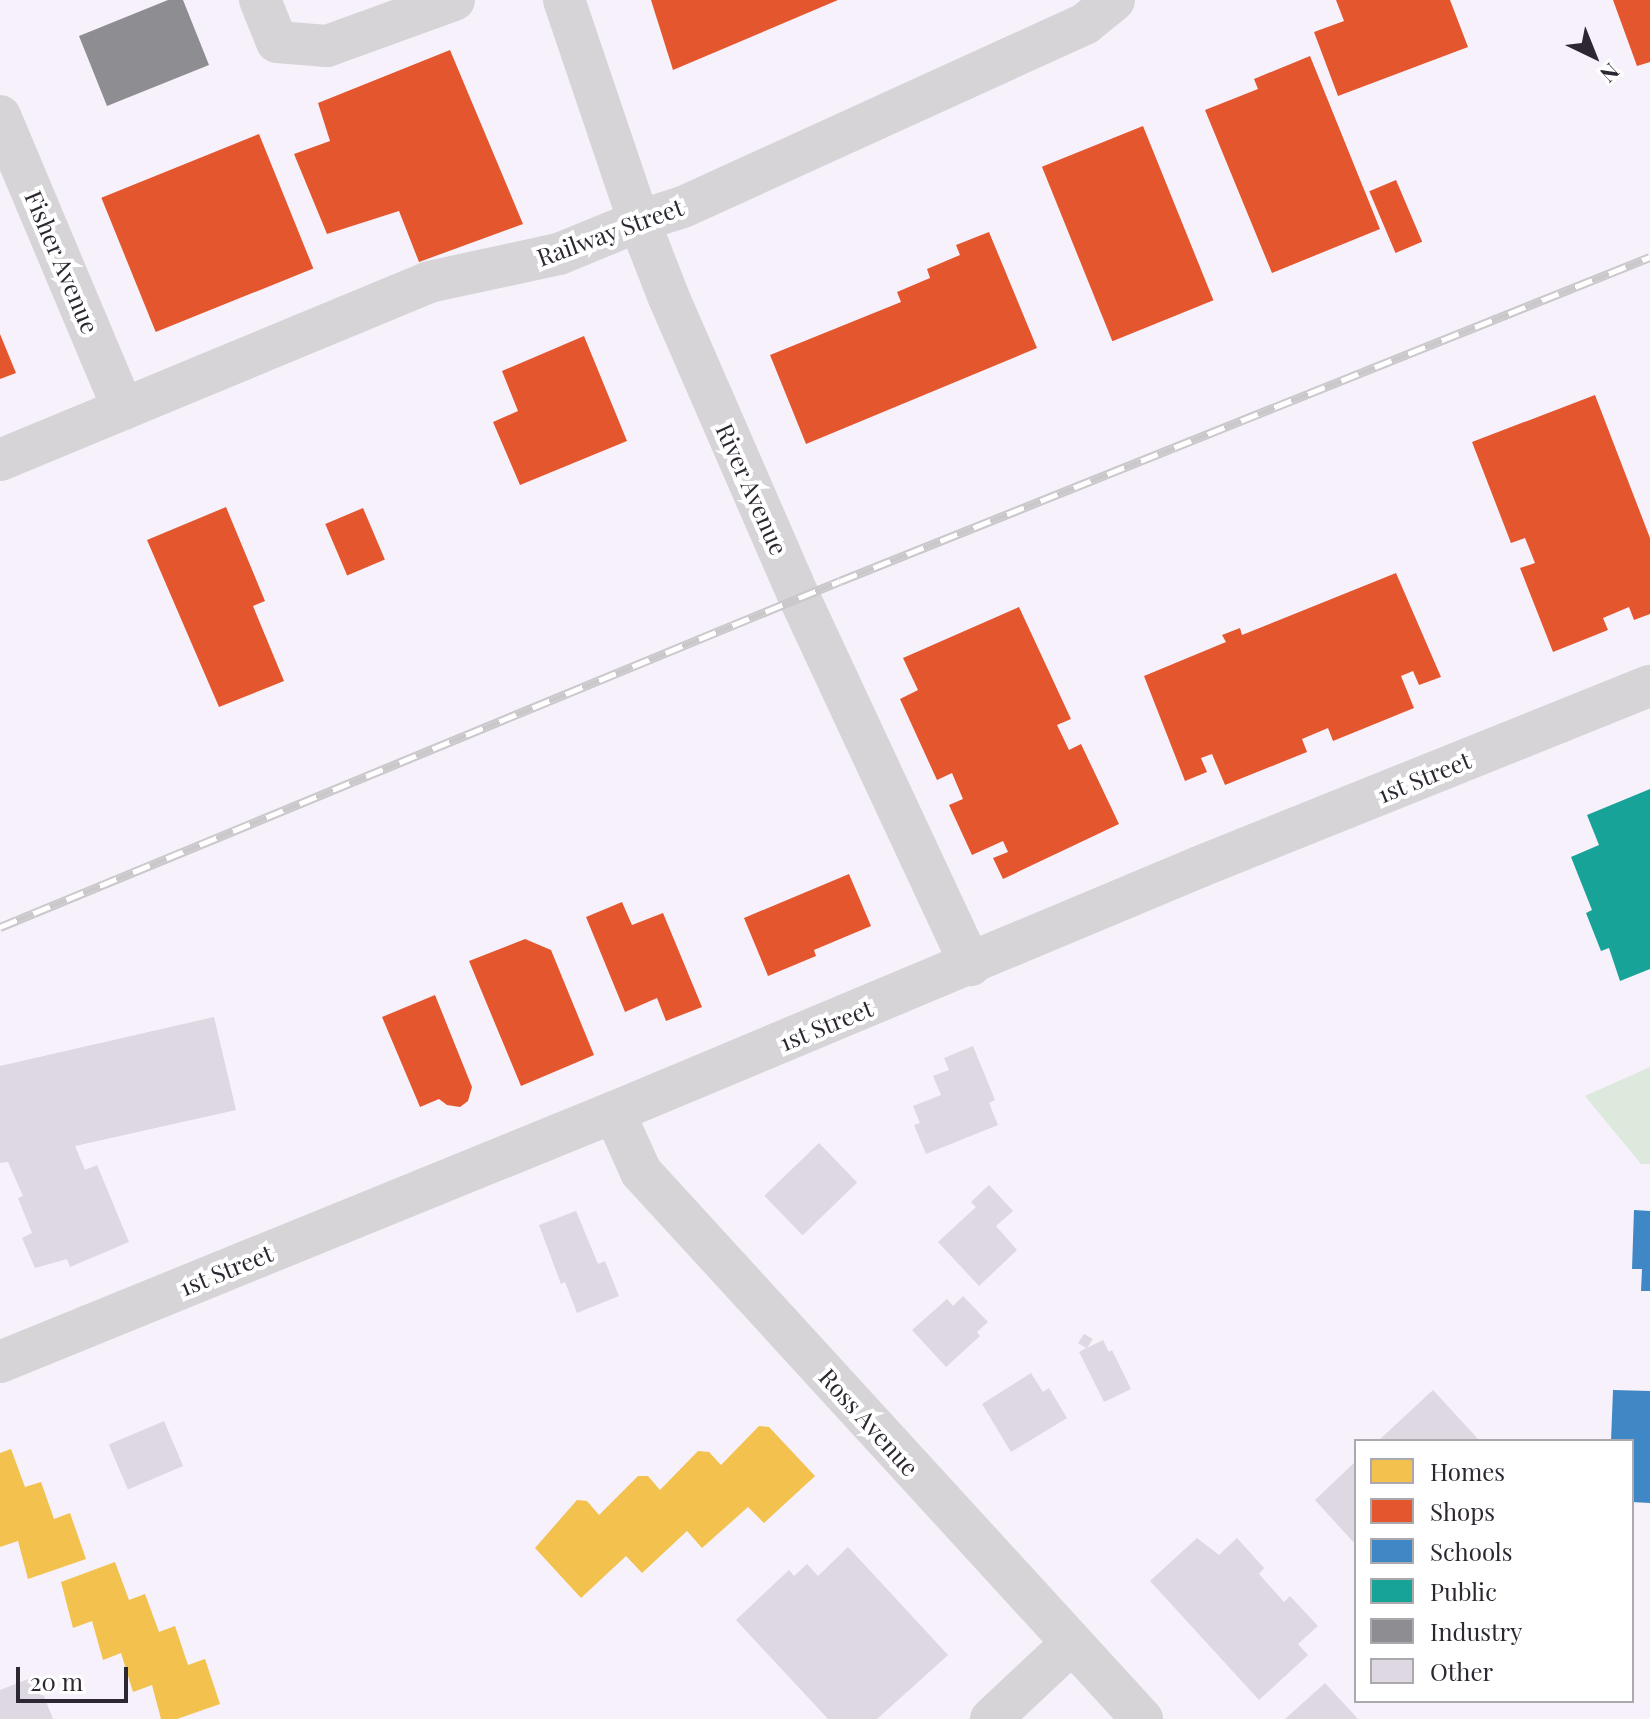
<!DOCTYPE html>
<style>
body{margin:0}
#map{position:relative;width:1650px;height:1719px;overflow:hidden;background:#f6f1fa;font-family:"Playfair Display",serif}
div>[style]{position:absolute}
.green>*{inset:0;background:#dde9dd}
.homes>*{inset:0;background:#f2c14e}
.shops>*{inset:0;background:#e4572e;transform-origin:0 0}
.schools>*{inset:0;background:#3f88c5}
.public>*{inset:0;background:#17a398}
.industry>*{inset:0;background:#8d8d92}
.building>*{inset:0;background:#ddd8e1;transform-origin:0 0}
.minor>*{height:42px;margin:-21px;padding:0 21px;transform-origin:21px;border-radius:21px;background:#d6d4d6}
.rail>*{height:9px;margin-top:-4.5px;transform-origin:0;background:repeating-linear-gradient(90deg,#fff 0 18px,#cac8ca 0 36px);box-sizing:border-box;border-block:2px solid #cac8ca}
span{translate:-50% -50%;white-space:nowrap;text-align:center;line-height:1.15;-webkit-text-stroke:8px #fff;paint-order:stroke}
.street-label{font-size:24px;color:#2d2732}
.legend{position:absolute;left:1354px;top:1439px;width:280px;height:264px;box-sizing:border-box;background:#fff;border:2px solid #aba9ad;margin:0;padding:10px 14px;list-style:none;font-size:24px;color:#2d2732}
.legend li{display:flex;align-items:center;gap:16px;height:40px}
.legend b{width:40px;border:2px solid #aba9ad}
.north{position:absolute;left:1554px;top:16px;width:80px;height:80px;-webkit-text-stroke:6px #fff;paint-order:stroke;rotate:137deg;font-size:22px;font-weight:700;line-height:32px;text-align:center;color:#2d2732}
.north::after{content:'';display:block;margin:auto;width:28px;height:36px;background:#2d2732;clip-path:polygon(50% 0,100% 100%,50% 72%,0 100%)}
.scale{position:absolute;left:16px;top:1667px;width:112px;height:36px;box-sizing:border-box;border:4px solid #2d2732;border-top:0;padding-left:10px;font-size:24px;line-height:28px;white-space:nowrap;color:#2d2732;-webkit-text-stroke:6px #fff;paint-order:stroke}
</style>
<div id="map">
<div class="green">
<div style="clip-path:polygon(1650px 1067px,1650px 1164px,1641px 1164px,1585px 1096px)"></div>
</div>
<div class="homes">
<div style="clip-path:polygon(759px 1426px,769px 1427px,815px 1476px,764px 1523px,748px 1507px,702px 1548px,687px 1531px,642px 1573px,626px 1556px,581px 1598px,535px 1548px,577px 1500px,587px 1501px,599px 1515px,638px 1476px,648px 1476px,660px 1490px,698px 1451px,709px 1452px,721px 1465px)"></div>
<div style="clip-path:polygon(11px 1449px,25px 1487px,41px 1482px,54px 1519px,70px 1513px,86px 1559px,28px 1579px,18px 1541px,0 1547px,0 1453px)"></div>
<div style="clip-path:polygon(115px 1562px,129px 1600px,145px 1594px,159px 1632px,175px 1626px,188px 1665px,205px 1659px,220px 1704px,177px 1719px,161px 1719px,152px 1685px,133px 1692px,121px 1653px,103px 1660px,92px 1621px,73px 1628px,61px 1582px)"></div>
</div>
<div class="shops">
<div style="clip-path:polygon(651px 0,838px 0,673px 70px)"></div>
<div style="clip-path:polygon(1336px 0,1450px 0,1468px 47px,1338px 96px,1314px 32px,1344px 21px)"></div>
<div style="clip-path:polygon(1613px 0,1650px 0,1650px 62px,1637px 66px)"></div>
<div style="clip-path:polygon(450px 50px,523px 224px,419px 262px,399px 211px,327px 234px,294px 154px,330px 141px,318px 103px)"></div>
<div style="clip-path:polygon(1310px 56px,1380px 229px,1272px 273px,1205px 110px,1258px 89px,1254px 79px)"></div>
<div style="left:1143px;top:126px;width:188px;height:109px;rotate:68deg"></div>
<div style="left:259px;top:134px;width:145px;height:170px;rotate:68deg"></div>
<div style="left:1396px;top:180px;width:67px;height:29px;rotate:67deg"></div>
<div style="clip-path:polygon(989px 232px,1037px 348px,806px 444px,770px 355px,901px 302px,897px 292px,930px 278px,927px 269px,960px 255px,956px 245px)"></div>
<div style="clip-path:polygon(0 334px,16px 373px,0 379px)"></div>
<div style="clip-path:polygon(584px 336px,627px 441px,520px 485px,493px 422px,518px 411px,502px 371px)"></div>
<div style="clip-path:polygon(1595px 395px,1650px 538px,1650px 614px,1634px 620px,1629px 607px,1603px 618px,1608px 630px,1553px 652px,1520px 568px,1535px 563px,1525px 538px,1511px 543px,1472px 442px)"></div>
<div style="clip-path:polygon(226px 507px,265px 601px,253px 606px,284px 681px,219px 707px,147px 540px)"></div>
<div style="left:363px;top:508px;width:56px;height:41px;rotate:67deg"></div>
<div style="clip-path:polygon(1396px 573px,1441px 677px,1419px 685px,1413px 671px,1401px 676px,1414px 708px,1333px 741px,1328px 728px,1302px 739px,1307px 752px,1225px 785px,1212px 754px,1201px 758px,1207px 772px,1185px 781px,1144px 676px,1226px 642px,1222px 635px,1240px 628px,1242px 635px)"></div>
<div style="clip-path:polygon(1019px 607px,1071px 719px,1057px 725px,1069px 750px,1081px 744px,1119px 824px,1003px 879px,993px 858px,1008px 852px,1003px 841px,972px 855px,949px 805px,963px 799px,952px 773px,937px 780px,900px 699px,918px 690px,903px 658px)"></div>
<div style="clip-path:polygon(849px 874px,871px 926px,814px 950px,816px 956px,768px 976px,744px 918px)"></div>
<div style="clip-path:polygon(622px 902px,632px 925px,663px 913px,702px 1007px,666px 1021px,657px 998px,625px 1012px,586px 917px)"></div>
<div style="clip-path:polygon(525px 939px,551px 950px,594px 1055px,521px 1086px,469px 961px)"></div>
<div style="clip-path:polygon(435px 995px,472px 1087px,468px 1101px,460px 1107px,447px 1105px,439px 1099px,420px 1107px,382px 1017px)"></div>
</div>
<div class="schools">
<div style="clip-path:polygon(1634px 1210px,1650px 1211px,1650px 1291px,1641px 1291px,1642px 1269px,1632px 1269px)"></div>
<div style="clip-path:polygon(1613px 1390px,1650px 1391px,1650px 1503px,1632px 1502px,1632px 1441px,1611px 1441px)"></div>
</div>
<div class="public">
<div style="clip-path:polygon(1650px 789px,1650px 969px,1620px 981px,1609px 948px,1601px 951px,1586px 913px,1592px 910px,1571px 857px,1599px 845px,1587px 815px)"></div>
</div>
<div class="industry">
<div style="clip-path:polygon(168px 0,183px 0,209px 65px,107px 106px,79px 36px)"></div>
</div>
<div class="building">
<div style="clip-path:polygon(214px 1017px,236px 1110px,75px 1146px,85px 1170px,97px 1165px,129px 1242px,70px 1267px,67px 1259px,35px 1268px,22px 1238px,32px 1233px,18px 1198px,23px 1196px,8px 1162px,0 1163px,0 1066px)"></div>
<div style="clip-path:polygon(973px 1046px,995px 1100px,989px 1103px,998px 1125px,926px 1154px,914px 1125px,920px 1123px,913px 1106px,941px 1095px,933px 1076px,949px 1070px,944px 1058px)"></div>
<div style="left:819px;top:1143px;width:55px;height:76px;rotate:46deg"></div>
<div style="clip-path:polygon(989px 1185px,1013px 1211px,996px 1226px,1017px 1250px,979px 1286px,938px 1242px,976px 1207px,971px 1202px)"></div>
<div style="clip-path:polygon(576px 1211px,598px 1264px,605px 1261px,619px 1296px,577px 1313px,565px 1282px,561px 1284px,539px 1225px)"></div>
<div style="clip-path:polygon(963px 1296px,988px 1322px,977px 1332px,980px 1336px,946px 1367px,912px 1330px,947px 1299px,953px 1306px)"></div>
<div style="clip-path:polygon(1084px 1334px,1093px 1339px,1087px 1348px,1103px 1340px,1109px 1352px,1112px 1350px,1131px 1389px,1104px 1402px,1079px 1352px,1086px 1348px,1078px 1343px)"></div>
<div style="clip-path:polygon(1031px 1373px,1043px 1392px,1049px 1388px,1067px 1418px,1011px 1452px,982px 1404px)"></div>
<div style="clip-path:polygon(1433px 1390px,1478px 1439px,1476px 1441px,1378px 1441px)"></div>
<div style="left:164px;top:1421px;width:49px;height:60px;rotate:67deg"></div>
<div style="clip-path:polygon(1356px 1461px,1356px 1545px,1315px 1500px)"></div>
<div style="clip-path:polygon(1197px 1538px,1219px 1555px,1237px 1538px,1264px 1568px,1259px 1574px,1284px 1602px,1290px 1596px,1318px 1626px,1298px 1644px,1308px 1655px,1259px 1700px,1150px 1581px)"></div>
<div style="clip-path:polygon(848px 1547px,948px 1655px,877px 1719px,828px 1719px,736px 1620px,789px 1570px,794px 1576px,807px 1564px,818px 1576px)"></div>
<div style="clip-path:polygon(36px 1676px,53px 1719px,0 1719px,0 1690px)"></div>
<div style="clip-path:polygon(1325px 1683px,1358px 1719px,1285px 1719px)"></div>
</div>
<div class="minor">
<div style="left:260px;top:0;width:45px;rotate:68deg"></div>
<div style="left:277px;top:42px;width:50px;rotate:4.6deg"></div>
<div style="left:327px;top:46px;width:135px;rotate:-19.9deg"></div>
<div style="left:564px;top:0;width:233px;rotate:71.3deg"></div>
<div style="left:639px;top:221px;width:83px;rotate:68.7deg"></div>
<div style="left:669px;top:298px;width:328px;rotate:66.5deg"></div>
<div style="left:800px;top:599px;width:404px;rotate:65deg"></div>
<div style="left:0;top:116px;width:318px;rotate:67.2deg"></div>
<div style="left:0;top:460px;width:464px;rotate:-22.5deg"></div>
<div style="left:429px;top:282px;width:133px;rotate:-12.2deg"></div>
<div style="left:559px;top:254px;width:87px;rotate:-22.4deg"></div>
<div style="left:639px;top:221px;width:46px;rotate:-17.7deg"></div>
<div style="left:683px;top:207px;width:443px;rotate:-24.5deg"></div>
<div style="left:1086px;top:23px;width:36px;rotate:-39deg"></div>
<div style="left:614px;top:1112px;width:66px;rotate:65.8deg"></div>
<div style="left:641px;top:1172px;width:742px;rotate:47.51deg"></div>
<div style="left:0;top:1362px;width:663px;rotate:-22.15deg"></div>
<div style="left:614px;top:1112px;width:634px;rotate:-22.72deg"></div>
<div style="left:1199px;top:867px;width:486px;rotate:-21.9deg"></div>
<div style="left:991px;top:1719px;width:110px;rotate:-43.2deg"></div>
</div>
<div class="rail">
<div style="left:0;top:927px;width:908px;rotate:-22.39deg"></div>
<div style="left:840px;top:581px;width:872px;rotate:-21.8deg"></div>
</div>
<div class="street-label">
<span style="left:610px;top:232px;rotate:-20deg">Railway Street</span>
<span style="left:62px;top:262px;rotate:67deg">Fisher Avenue</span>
<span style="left:752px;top:489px;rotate:66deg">River Avenue</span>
<span style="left:1424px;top:777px;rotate:-22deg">1st Street</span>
<span style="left:826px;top:1025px;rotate:-22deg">1st Street</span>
<span style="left:226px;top:1270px;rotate:-22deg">1st Street</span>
<span style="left:869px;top:1422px;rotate:48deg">Ross Avenue</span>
</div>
<ul class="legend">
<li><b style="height:22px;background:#f2c14e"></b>Homes</li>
<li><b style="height:22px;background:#e4572e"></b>Shops</li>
<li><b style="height:22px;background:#3f88c5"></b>Schools</li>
<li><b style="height:22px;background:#17a398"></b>Public</li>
<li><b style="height:22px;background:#8d8d92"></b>Industry</li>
<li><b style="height:22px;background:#ddd8e1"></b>Other</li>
</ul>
<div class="north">N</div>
<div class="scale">20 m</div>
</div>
